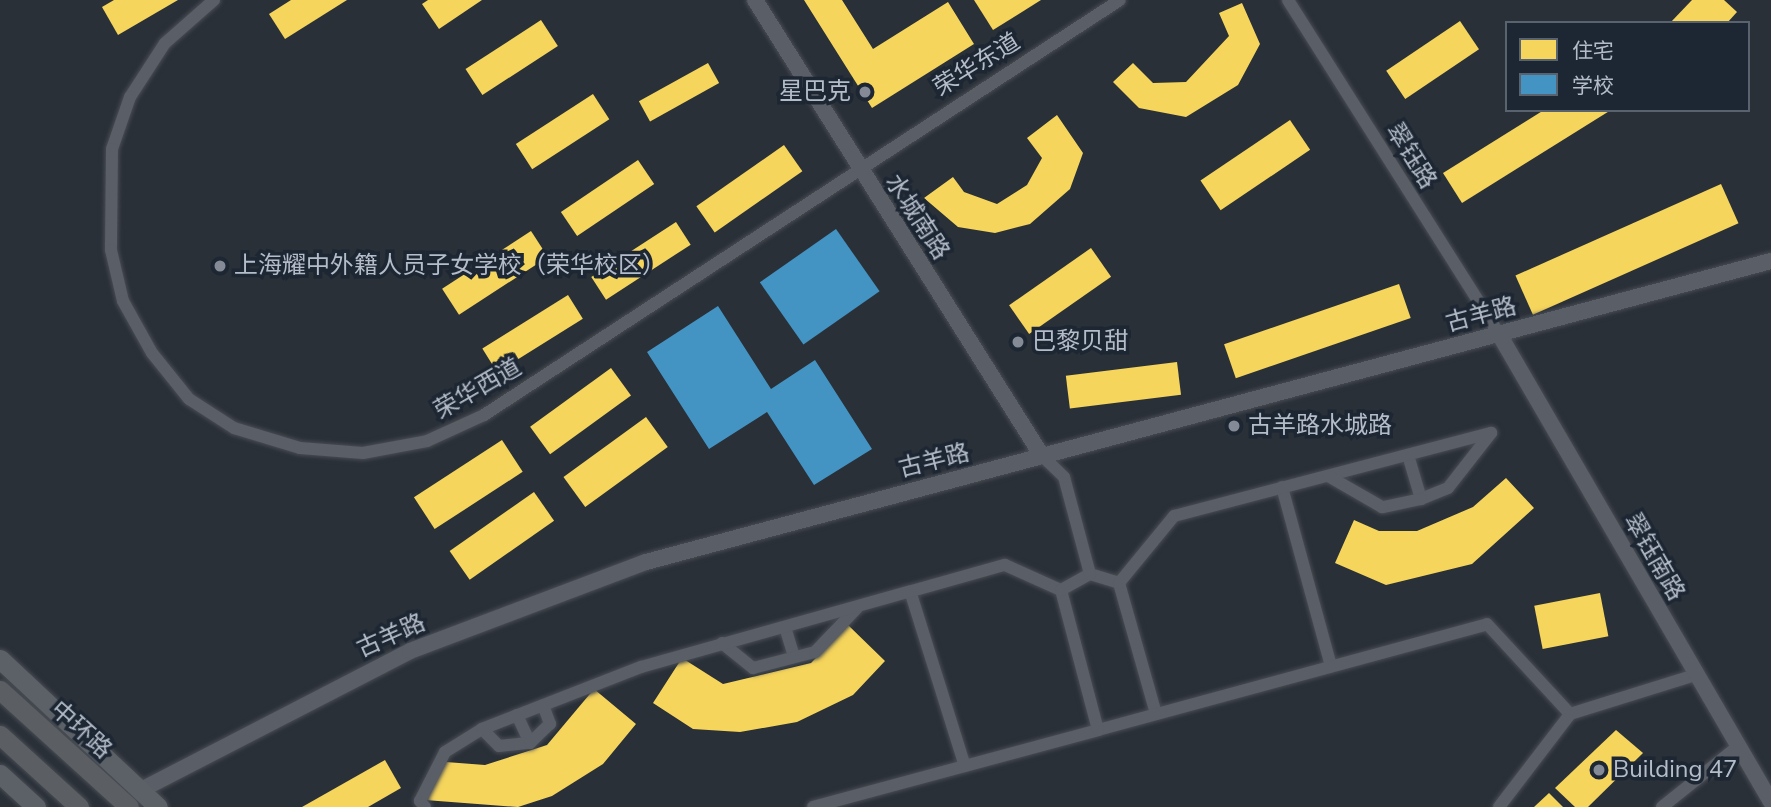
<!DOCTYPE html>
<meta charset="utf-8">
<style>
body{margin:0}
#map{position:relative;width:1771px;height:807px;overflow:hidden;background:#2a3038;font-family:"Nunito Sans","Noto Sans SC",sans-serif}
div>[style]{position:absolute}
.homes>*{inset:0;background:#f6d55c;transform-origin:0 0}
.schools>*{inset:0;background:#4393c3;transform-origin:0 0}
.roads{filter:drop-shadow(0 0 2px #484c53) drop-shadow(0 0 2px #484c53)}
.minor>*{height:12px;margin:-6px;padding:0 6px;transform-origin:6px;border-radius:6px;background:#5a5e66}
.tertiary>*{height:16px;margin:-8px;padding:0 8px;transform-origin:8px;border-radius:8px;background:#5a5e66}
.primary>*{height:19px;margin:-9.5px;padding:0 9.5px;transform-origin:9.5px;border-radius:9.5px;background:#5c6168}
.trunk>*{height:19px;margin:-9.5px;padding:0 9.5px;transform-origin:9.5px;border-radius:9.5px;background:#5b5f64}
.dots>*{width:19px;height:19px;translate:-50% -50%;box-sizing:border-box;border:4px solid #1d2633;border-radius:50%}
span{translate:-50% -50%;white-space:nowrap;text-align:center;line-height:1.15;-webkit-text-stroke:7px #1d2633;paint-order:stroke}
.street-label{font-size:24px;color:#b4bcc9}
.poi-label{font-size:24px;color:#b4bcc9}
.right{translate:-100% -50%;text-align:right}
.left{translate:0 -50%;text-align:left}
.legend{position:absolute;left:1505px;top:21px;width:245px;height:91px;box-sizing:border-box;background:#1d2633;border:2px solid #59626f;margin:0;padding:9px 12px;list-style:none;font-size:21px;color:#b4bcc9}
.legend li{display:flex;align-items:center;gap:14px;height:35px}
.legend b{width:35px;border:2px solid #59626f}
</style>
<div id="map">
<div class="homes">
<div style="clip-path:polygon(114px 0,178px 0,118px 35px,102px 7px)"></div>
<div style="clip-path:polygon(291px 0,347px 0,285px 39px,269px 14px)"></div>
<div style="clip-path:polygon(428px 0,482px 0,439px 29px,422px 4px)"></div>
<div style="clip-path:polygon(804px 0,842px 0,873px 49px,948px 2px,974px 44px,872px 108px)"></div>
<div style="clip-path:polygon(974px 0,1041px 0,993px 30px)"></div>
<div style="clip-path:polygon(1692px 0,1724px 0,1737px 12px,1727px 23px,1670px 23px)"></div>
<div style="clip-path:polygon(1242px 3px,1260px 44px,1238px 85px,1186px 117px,1139px 108px,1113px 82px,1133px 63px,1153px 83px,1186px 82px,1229px 36px,1219px 13px)"></div>
<div style="left:541px;top:20px;width:31px;height:90px;rotate:57deg"></div>
<div style="left:1460px;top:21px;width:34px;height:89px;rotate:56deg"></div>
<div style="left:708px;top:63px;width:23px;height:79px;rotate:61deg"></div>
<div style="left:593px;top:94px;width:30px;height:92px;rotate:57deg"></div>
<div style="clip-path:polygon(1544px 110px,1611px 110px,1462px 203px,1443px 173px)"></div>
<div style="clip-path:polygon(1057px 115px,1083px 153px,1070px 189px,1030px 224px,995px 233px,958px 227px,924px 198px,953px 177px,964px 192px,997px 204px,1027px 185px,1042px 158px,1027px 138px)"></div>
<div style="left:1290px;top:120px;width:36px;height:108px;rotate:56deg"></div>
<div style="left:784px;top:145px;width:32px;height:107px;rotate:55deg"></div>
<div style="left:638px;top:160px;width:29px;height:93px;rotate:56deg"></div>
<div style="left:1721px;top:184px;width:43px;height:225px;rotate:66deg"></div>
<div style="left:676px;top:222px;width:27px;height:101px;rotate:57deg"></div>
<div style="left:531px;top:231px;width:31px;height:106px;rotate:57deg"></div>
<div style="left:1091px;top:248px;width:35px;height:100px;rotate:55deg"></div>
<div style="left:1399px;top:284px;width:36px;height:185px;rotate:71deg"></div>
<div style="left:568px;top:295px;width:28px;height:101px;rotate:58deg"></div>
<div style="left:1177px;top:362px;width:33px;height:112px;rotate:83deg"></div>
<div style="left:611px;top:368px;width:34px;height:100px;rotate:54deg"></div>
<div style="left:646px;top:417px;width:37px;height:102px;rotate:54deg"></div>
<div style="left:502px;top:440px;width:38px;height:105px;rotate:57deg"></div>
<div style="clip-path:polygon(1506px 478px,1534px 508px,1472px 564px,1386px 585px,1335px 563px,1354px 520px,1379px 531px,1417px 531px,1473px 507px)"></div>
<div style="left:534px;top:492px;width:35px;height:103px;rotate:55deg"></div>
<div style="left:1600px;top:593px;width:44px;height:67px;rotate:79deg"></div>
<div style="clip-path:polygon(848px 625px,885px 661px,853px 695px,797px 722px,740px 732px,693px 729px,653px 703px,682px 658px,723px 684px,811px 663px)"></div>
<div style="clip-path:polygon(594px 689px,636px 724px,603px 764px,552px 796px,518px 807px,425px 800px,446px 762px,485px 765px,547px 745px)"></div>
<div style="clip-path:polygon(1616px 730px,1643px 753px,1588px 807px,1575px 807px,1555px 788px)"></div>
<div style="clip-path:polygon(385px 760px,401px 788px,368px 807px,302px 807px)"></div>
<div style="clip-path:polygon(1549px 793px,1563px 807px,1534px 807px)"></div>
</div>
<div class="schools">
<div style="left:836px;top:229px;width:76px;height:93px;rotate:55deg"></div>
<div style="clip-path:polygon(718px 306px,771px 389px,815px 360px,872px 449px,814px 485px,767px 412px,709px 449px,647px 352px)"></div>
</div>
<div class="roads">
<div class="minor">
<div style="left:214px;top:0;width:65px;rotate:138.7deg"></div>
<div style="left:165px;top:43px;width:64px;rotate:122.9deg"></div>
<div style="left:130px;top:97px;width:55px;rotate:109.1deg"></div>
<div style="left:112px;top:149px;width:101px;rotate:90.6deg"></div>
<div style="left:111px;top:250px;width:52px;rotate:76.8deg"></div>
<div style="left:123px;top:301px;width:60px;rotate:60.9deg"></div>
<div style="left:152px;top:353px;width:59px;rotate:51.2deg"></div>
<div style="left:189px;top:399px;width:54px;rotate:32.8deg"></div>
<div style="left:234px;top:428px;width:69px;rotate:16.9deg"></div>
<div style="left:300px;top:448px;width:63px;rotate:4.5deg"></div>
<div style="left:363px;top:453px;width:65px;rotate:-10.6deg"></div>
<div style="left:427px;top:441px;width:63px;rotate:-24.5deg"></div>
<div style="left:484px;top:415px;width:759px;rotate:-33.13deg"></div>
<div style="left:1288px;top:0;width:395px;rotate:57.7deg"></div>
<div style="left:1408px;top:455px;width:46px;rotate:73.5deg"></div>
<div style="left:1282px;top:487px;width:186px;rotate:74.7deg"></div>
<div style="left:1090px;top:574px;width:30px;rotate:17deg"></div>
<div style="left:1119px;top:583px;width:136px;rotate:74.2deg"></div>
<div style="left:1119px;top:583px;width:87px;rotate:-50.6deg"></div>
<div style="left:1174px;top:516px;width:328px;rotate:-14.7deg"></div>
<div style="left:1491px;top:433px;width:70px;rotate:128deg"></div>
<div style="left:1448px;top:488px;width:29px;rotate:158deg"></div>
<div style="left:1421px;top:499px;width:40px;rotate:168deg"></div>
<div style="left:1382px;top:507px;width:62px;rotate:-150.1deg"></div>
<div style="left:911px;top:594px;width:180px;rotate:72.6deg"></div>
<div style="left:785px;top:627px;width:31px;rotate:73deg"></div>
<div style="left:722px;top:643px;width:40px;rotate:39deg"></div>
<div style="left:753px;top:668px;width:64px;rotate:-14.5deg"></div>
<div style="left:815px;top:652px;width:61px;rotate:-46.3deg"></div>
<div style="left:517px;top:715px;width:31px;rotate:65deg"></div>
<div style="left:482px;top:729px;width:24px;rotate:45deg"></div>
<div style="left:499px;top:746px;width:31px;rotate:-6deg"></div>
<div style="left:530px;top:743px;width:28px;rotate:-44deg"></div>
<div style="left:550px;top:724px;width:20px;rotate:-110deg"></div>
<div style="left:1098px;top:730px;width:403px;rotate:-15.2deg"></div>
<div style="left:1487px;top:624px;width:122px;rotate:47.3deg"></div>
<div style="left:425px;top:807px;width:8px;rotate:-130deg"></div>
<div style="left:420px;top:801px;width:55px;rotate:-63deg"></div>
<div style="left:445px;top:752px;width:44px;rotate:-31.9deg"></div>
<div style="left:482px;top:729px;width:171px;rotate:-21.3deg"></div>
<div style="left:641px;top:667px;width:378px;rotate:-15.7deg"></div>
<div style="left:1005px;top:565px;width:61px;rotate:24.1deg"></div>
<div style="left:813px;top:807px;width:295px;rotate:-15.1deg"></div>
<div style="left:1098px;top:730px;width:145px;rotate:-104.8deg"></div>
<div style="left:1061px;top:590px;width:33px;rotate:-29deg"></div>
<div style="left:1090px;top:574px;width:100px;rotate:-105deg"></div>
<div style="left:1064px;top:477px;width:30px;rotate:-136deg"></div>
<div style="left:1499px;top:807px;width:117px;rotate:-52.6deg"></div>
<div style="left:1570px;top:714px;width:131px;rotate:-17.3deg"></div>
<div style="left:1662px;top:807px;width:95px;rotate:-38.6deg"></div>
</div>
<div class="tertiary">
<div style="left:755px;top:0;width:539px;rotate:57.81deg"></div>
<div style="left:1499px;top:334px;width:541px;rotate:59.83deg"></div>
<div style="left:139px;top:791px;width:305px;rotate:-27.3deg"></div>
<div style="left:410px;top:651px;width:252px;rotate:-20.7deg"></div>
<div style="left:646px;top:562px;width:1165px;rotate:-14.98deg"></div>
</div>
<div class="primary">
<div style="left:0;top:659px;width:216px;rotate:43.1deg"></div>
<div style="left:0;top:774px;width:49px;rotate:42.5deg"></div>
</div>
<div class="trunk">
<div style="left:0;top:690px;width:174px;rotate:42.2deg"></div>
<div style="left:0;top:735px;width:107px;rotate:42.3deg"></div>
</div>
</div>
<div class="dots">
<div style="left:865px;top:92px;background:#848b96"></div>
<div style="left:220px;top:266px;background:#848b96"></div>
<div style="left:1018px;top:342px;background:#848b96"></div>
<div style="left:1234px;top:426px;background:#848b96"></div>
<div style="left:1599px;top:770px;background:#848b96"></div>
</div>
<div class="street-label">
<span style="left:977px;top:65px;rotate:-32deg">荣华东道</span>
<span style="left:1411px;top:156px;rotate:58deg">翠钰路</span>
<span style="left:917px;top:217px;rotate:57deg">水城南路</span>
<span style="left:1481px;top:315px;rotate:-15deg">古羊路</span>
<span style="left:478px;top:389px;rotate:-30deg">荣华西道</span>
<span style="left:934px;top:461px;rotate:-14deg">古羊路</span>
<span style="left:1654px;top:557px;rotate:60deg">翠钰南路</span>
<span style="left:391px;top:636px;rotate:-24deg">古羊路</span>
<span style="left:81px;top:730px;rotate:42deg">中环路</span>
</div>
<div class="poi-label">
<span class="right" style="left:851px;top:92px">星巴克</span>
<span class="left" style="left:234px;top:266px">上海耀中外籍人员子女学校（荣华校区）</span>
<span class="left" style="left:1032px;top:342px">巴黎贝甜</span>
<span class="left" style="left:1248px;top:426px">古羊路水城路</span>
<span class="left" style="left:1613px;top:770px">Building 47</span>
</div>
<ul class="legend">
<li><b style="height:19px;background:#f6d55c"></b>住宅</li>
<li><b style="height:19px;background:#4393c3"></b>学校</li>
</ul>
</div>
